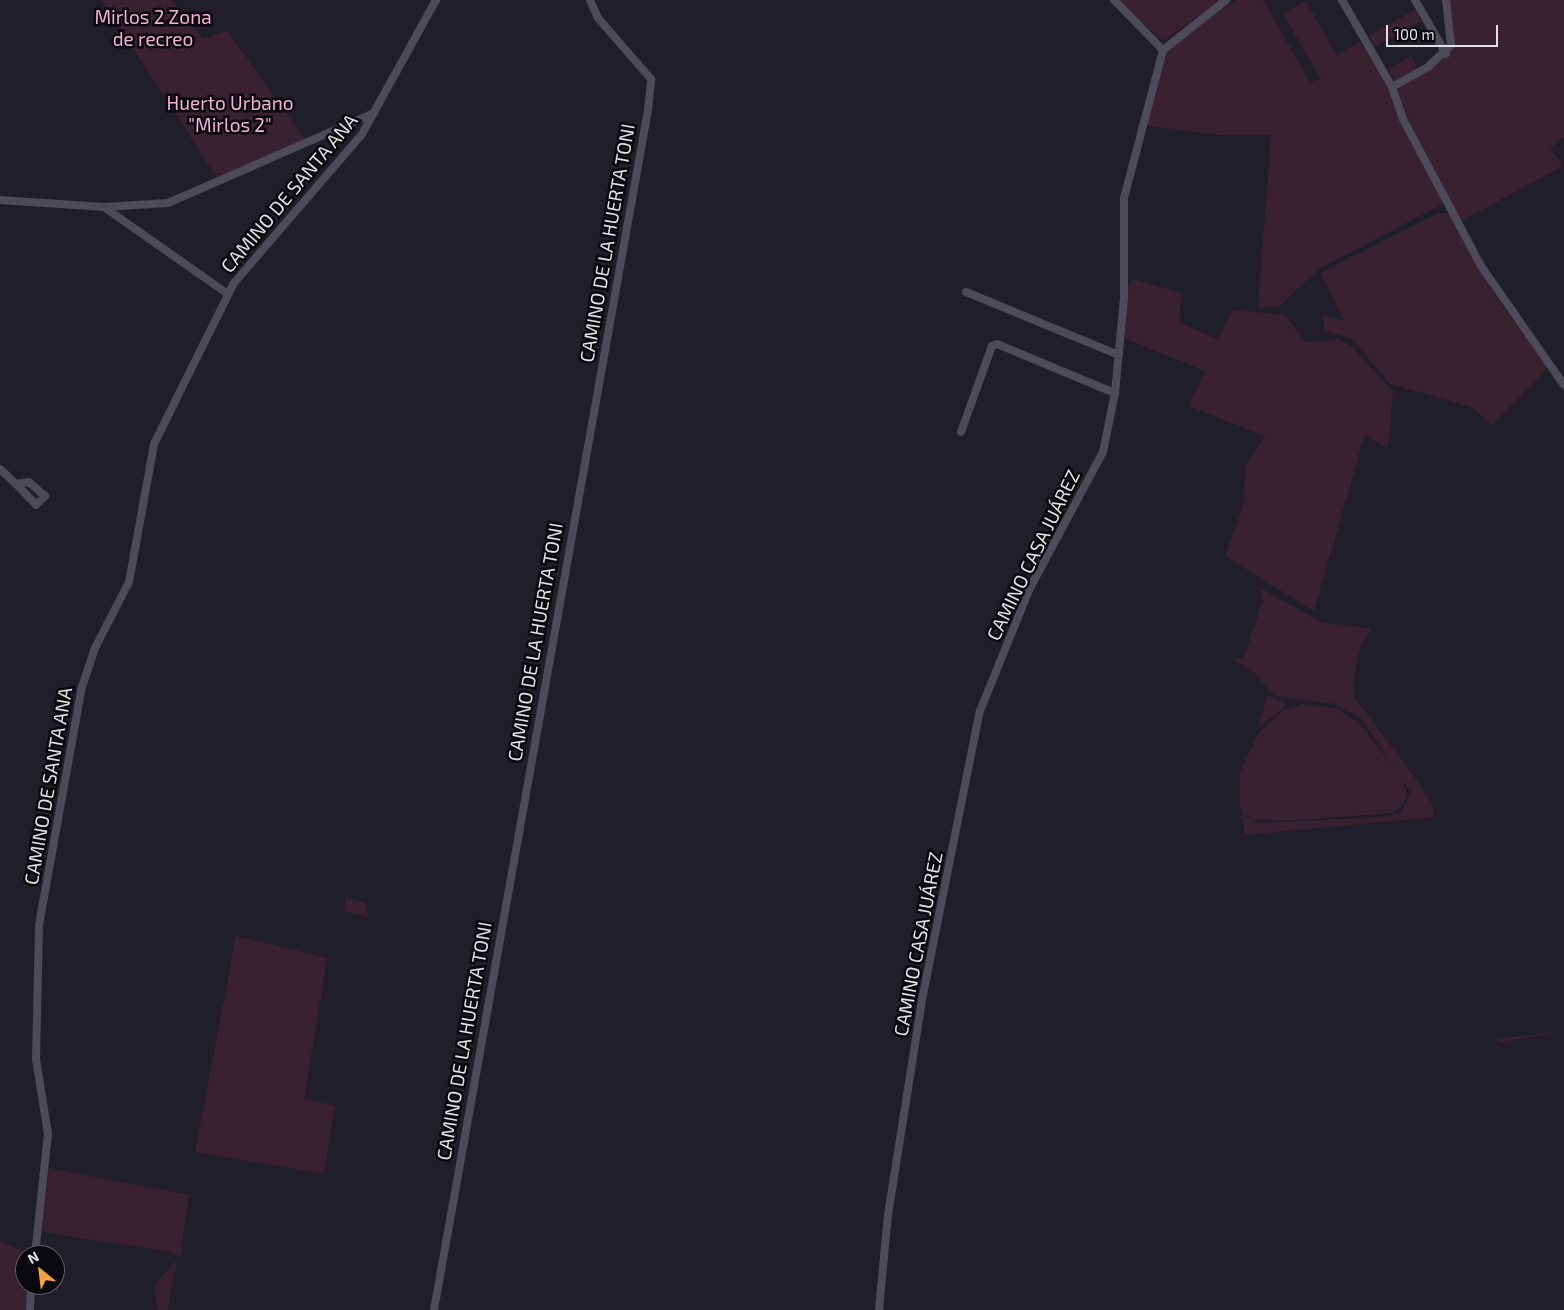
<!DOCTYPE html>
<meta charset="utf-8">
<style>
body{margin:0}
#map{position:relative;width:1564px;height:1310px;overflow:hidden;background:#1f1e29;font-family:"Exo 2",sans-serif}
div>[style]{position:absolute}
.green>*{inset:0;background:#3a2130;transform-origin:0 0}
.street>*{height:8px;margin:-4px;padding:0 4px;transform-origin:4px;border-radius:4px;background:#4c4b57}
span{translate:-50% -50%;white-space:nowrap;text-align:center;line-height:1.15;-webkit-text-stroke:5px #09090e;paint-order:stroke}
.park-label{font-size:19px;color:#f4afd7}
.street-label{font-size:19px;color:#e1e1e8}
.north{position:absolute;left:15px;top:1245px;width:50px;height:50px;box-sizing:border-box;background:#09090e;border:1px solid #5f5f65;border-radius:50%;rotate:331deg;font-size:14px;font-weight:700;line-height:20px;text-align:center;color:#e1e1e8}
.north::after{content:'';display:block;margin:auto;width:18px;height:22px;background:#f6a247;clip-path:polygon(50% 0,100% 100%,50% 72%,0 100%)}
.scale{position:absolute;left:1386px;top:25px;width:112px;height:22px;box-sizing:border-box;border:2px solid #e1e1e8;border-top:0;padding-left:6px;font-size:15px;line-height:18px;white-space:nowrap;color:#e1e1e8;-webkit-text-stroke:4px #09090e;paint-order:stroke}
</style>
<div id="map">
<div class="green">
<div style="clip-path:polygon(102px 0,173px 0,203px 39px,227px 31px,307px 142px,219px 181px)"></div>
<div style="clip-path:polygon(1117px 0,1219px 0,1219px 1px,1163px 41px)"></div>
<div style="clip-path:polygon(1236px 0,1263px 0,1310px 82px,1321px 79px,1283px 14px,1306px 1px,1336px 55px,1360px 42px,1390px 90px,1444px 203px,1317px 270px,1279px 307px,1258px 308px,1271px 135px,1219px 135px,1144px 125px,1165px 55px,1174px 42px,1207px 15px)"></div>
<div style="clip-path:polygon(1448px 0,1564px 0,1564px 137px,1550px 148px,1563px 166px,1461px 221px,1397px 97px,1400px 85px,1432px 68px,1452px 47px)"></div>
<div style="left:1415px;top:10px;width:13px;height:53px;rotate:61deg"></div>
<div style="left:1411px;top:56px;width:14px;height:26px;rotate:60deg"></div>
<div style="clip-path:polygon(1438px 213px,1449px 213px,1495px 296px,1548px 367px,1492px 425px,1470px 406px,1390px 384px,1351px 338px,1325px 331px,1322px 316px,1344px 320px,1321px 274px,1324px 271px)"></div>
<div style="clip-path:polygon(1134px 280px,1182px 293px,1179px 322px,1218px 340px,1232px 310px,1285px 315px,1305px 342px,1339px 340px,1352px 346px,1393px 392px,1388px 449px,1365px 434px,1314px 611px,1225px 556px,1244px 504px,1245px 466px,1265px 436px,1189px 406px,1205px 371px,1124px 338px,1129px 284px)"></div>
<div style="clip-path:polygon(1260px 588px,1321px 622px,1371px 629px,1361px 645px,1353px 682px,1355px 698px,1414px 776px,1433px 806px,1433px 817px,1245px 835px,1241px 815px,1260px 823px,1383px 817px,1401px 813px,1411px 793px,1361px 718px,1335px 704px,1275px 696px,1255px 673px,1231px 658px,1243px 659px,1263px 601px)"></div>
<div style="clip-path:polygon(1269px 696px,1287px 704px,1258px 729px,1267px 697px)"></div>
<div style="clip-path:polygon(1303px 704px,1338px 709px,1361px 725px,1402px 778px,1407px 795px,1402px 807px,1392px 813px,1298px 820px,1255px 820px,1244px 815px,1240px 807px,1240px 772px,1258px 734px,1283px 710px)"></div>
<div style="clip-path:polygon(346px 898px,365px 902px,368px 917px,344px 911px)"></div>
<div style="clip-path:polygon(236px 936px,327px 958px,304px 1099px,335px 1106px,324px 1174px,195px 1152px)"></div>
<div style="clip-path:polygon(1564px 1031px,1500px 1042px,1496px 1039px)"></div>
<div style="clip-path:polygon(49px 1168px,189px 1195px,180px 1257px,171px 1252px,42px 1232px)"></div>
<div style="clip-path:polygon(0 1242px,30px 1254px,25px 1255px,27px 1310px,0 1310px)"></div>
<div style="clip-path:polygon(177px 1260px,168px 1310px,158px 1310px,154px 1286px)"></div>
</div>
<div class="street">
<div style="left:1342px;top:0;width:100px;rotate:60.1deg"></div>
<div style="left:1392px;top:87px;width:34px;rotate:71deg"></div>
<div style="left:1403px;top:119px;width:166px;rotate:62deg"></div>
<div style="left:1481px;top:266px;width:145px;rotate:55.1deg"></div>
<div style="left:1415px;top:0;width:62px;rotate:60.1deg"></div>
<div style="left:1163px;top:50px;width:80px;rotate:-38.4deg"></div>
<div style="left:1392px;top:87px;width:41px;rotate:-29.1deg"></div>
<div style="left:1428px;top:67px;width:32px;rotate:-44deg"></div>
<div style="left:1451px;top:45px;width:45px;rotate:-96.3deg"></div>
<div style="left:0;top:200px;width:104px;rotate:3.9deg"></div>
<div style="left:104px;top:207px;width:64px;rotate:-3.6deg"></div>
<div style="left:168px;top:203px;width:225px;rotate:-23.6deg"></div>
<div style="left:104px;top:207px;width:151px;rotate:35.1deg"></div>
<div style="left:966px;top:292px;width:165px;rotate:22.4deg"></div>
<div style="left:961px;top:432px;width:91px;rotate:-70.2deg"></div>
<div style="left:992px;top:346px;width:5px;rotate:-22deg"></div>
<div style="left:997px;top:344px;width:128px;rotate:22.6deg"></div>
<div style="left:0;top:469px;width:22px;rotate:43deg"></div>
<div style="left:16px;top:484px;width:29px;rotate:46deg"></div>
<div style="left:36px;top:505px;width:13px;rotate:-45deg"></div>
<div style="left:45px;top:496px;width:21px;rotate:-139deg"></div>
<div style="left:29px;top:482px;width:13px;rotate:171deg"></div>
<div style="left:35px;top:1255px;width:122px;rotate:-83.9deg"></div>
<div style="left:48px;top:1134px;width:76px;rotate:-99.1deg"></div>
<div style="left:36px;top:1059px;width:134px;rotate:-88.7deg"></div>
<div style="left:39px;top:925px;width:242px;rotate:-79.8deg"></div>
<div style="left:82px;top:687px;width:41px;rotate:-71.6deg"></div>
<div style="left:95px;top:648px;width:74px;rotate:-62.7deg"></div>
<div style="left:129px;top:582px;width:140px;rotate:-79.7deg"></div>
<div style="left:154px;top:444px;width:180px;rotate:-63.6deg"></div>
<div style="left:234px;top:283px;width:196px;rotate:-49.3deg"></div>
<div style="left:362px;top:134px;width:153px;rotate:-61.1deg"></div>
<div style="left:30px;top:1310px;width:25px;rotate:-88deg"></div>
<div style="left:434px;top:1310px;width:1219px;rotate:-79.89deg"></div>
<div style="left:648px;top:110px;width:31px;rotate:-84deg"></div>
<div style="left:651px;top:79px;width:81px;rotate:-131deg"></div>
<div style="left:598px;top:18px;width:20px;rotate:-114deg"></div>
<div style="left:879px;top:1310px;width:95px;rotate:-84.6deg"></div>
<div style="left:888px;top:1215px;width:218px;rotate:-81deg"></div>
<div style="left:922px;top:1000px;width:295px;rotate:-78.7deg"></div>
<div style="left:980px;top:711px;width:133px;rotate:-67.9deg"></div>
<div style="left:1030px;top:588px;width:154px;rotate:-61.8deg"></div>
<div style="left:1103px;top:452px;width:60px;rotate:-78.5deg"></div>
<div style="left:1115px;top:393px;width:96px;rotate:-84.6deg"></div>
<div style="left:1124px;top:297px;width:99px;rotate:-90deg"></div>
<div style="left:1124px;top:198px;width:153px;rotate:-75.2deg"></div>
<div style="left:1163px;top:50px;width:70px;rotate:-134.4deg"></div>
</div>
<div class="park-label">
<span style="left:153px;top:28px">Mirlos 2 Zona<br>de recreo</span>
<span style="left:230px;top:114px">Huerto Urbano<br>"Mirlos 2"</span>
</div>
<div class="street-label">
<span style="left:289px;top:193px;rotate:-50deg">CAMINO DE SANTA ANA</span>
<span style="left:607px;top:243px;rotate:-80deg">CAMINO DE LA HUERTA TONI</span>
<span style="left:1033px;top:555px;rotate:-64deg">CAMINO CASA JUÁREZ</span>
<span style="left:535px;top:642px;rotate:-80deg">CAMINO DE LA HUERTA TONI</span>
<span style="left:48px;top:786px;rotate:-80deg">CAMINO DE SANTA ANA</span>
<span style="left:918px;top:944px;rotate:-79deg">CAMINO CASA JUÁREZ</span>
<span style="left:464px;top:1041px;rotate:-80deg">CAMINO DE LA HUERTA TONI</span>
</div>
<div class="north">N</div>
<div class="scale">100 m</div>
</div>
